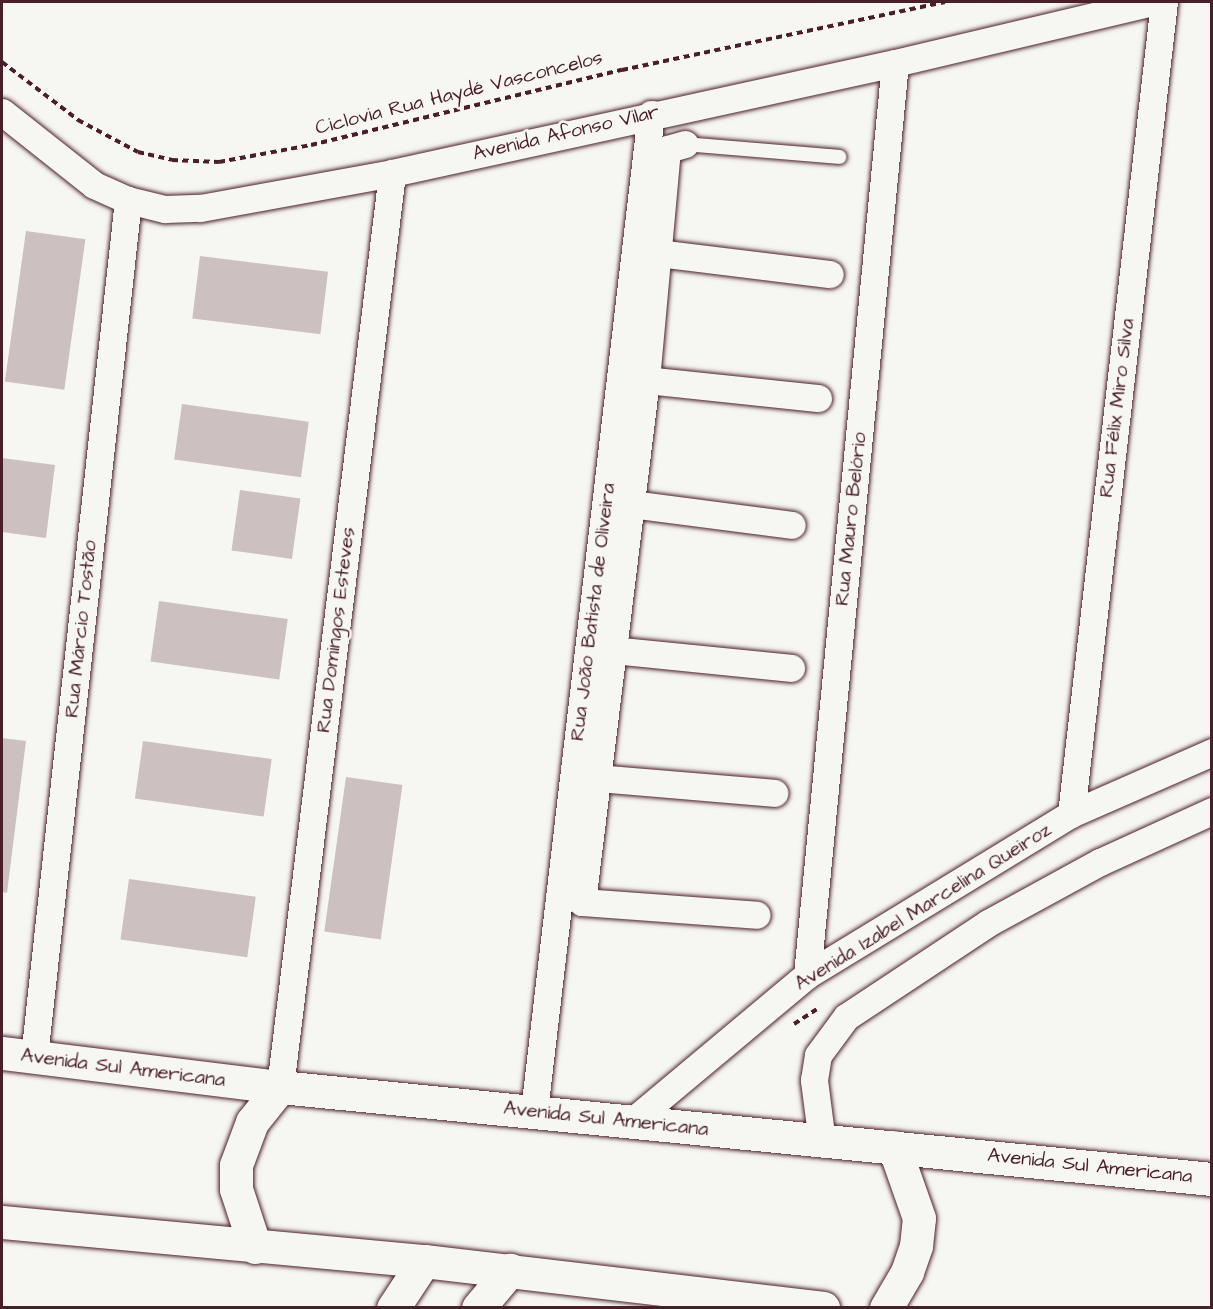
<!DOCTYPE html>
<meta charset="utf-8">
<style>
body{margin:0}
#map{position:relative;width:1213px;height:1309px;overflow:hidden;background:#f6f6f2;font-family:"Architects Daughter",sans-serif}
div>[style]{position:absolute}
.building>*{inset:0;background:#ccc1c0;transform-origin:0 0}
.path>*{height:4px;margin-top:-2px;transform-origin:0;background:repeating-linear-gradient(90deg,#4a1f2b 0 6px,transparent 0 10.5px)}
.roads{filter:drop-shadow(0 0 2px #4a1f2b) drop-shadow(0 0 2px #4a1f2b)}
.service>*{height:14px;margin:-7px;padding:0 7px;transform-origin:7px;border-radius:7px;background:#f6f6f2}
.minor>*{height:27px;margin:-13.5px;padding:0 13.5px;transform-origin:13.5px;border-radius:13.5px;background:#f6f6f2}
.tertiary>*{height:33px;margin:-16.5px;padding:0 16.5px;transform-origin:16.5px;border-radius:16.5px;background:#f6f6f2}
span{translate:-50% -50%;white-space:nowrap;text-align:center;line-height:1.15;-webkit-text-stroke:5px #f6f6f2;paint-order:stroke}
.street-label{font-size:20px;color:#4a1f2b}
.frame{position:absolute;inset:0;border:3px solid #4a1f2b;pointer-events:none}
</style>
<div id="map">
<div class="building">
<div style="left:26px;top:231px;width:60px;height:152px;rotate:8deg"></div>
<div style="left:200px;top:256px;width:129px;height:63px;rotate:7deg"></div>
<div style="left:182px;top:404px;width:128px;height:56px;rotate:8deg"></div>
<div style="clip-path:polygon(2px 458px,55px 465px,46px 538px,2px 532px)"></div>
<div style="left:240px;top:490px;width:61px;height:61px;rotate:8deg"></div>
<div style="left:159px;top:601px;width:130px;height:61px;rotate:8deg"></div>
<div style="clip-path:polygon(2px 738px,26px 741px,7px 893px,2px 892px)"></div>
<div style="left:143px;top:741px;width:130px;height:58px;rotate:8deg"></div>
<div style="left:346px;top:777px;width:57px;height:156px;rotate:8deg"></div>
<div style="left:129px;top:879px;width:128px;height:61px;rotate:8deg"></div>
</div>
<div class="path">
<div style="left:2px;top:62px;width:96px;rotate:37.3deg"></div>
<div style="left:78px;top:120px;width:68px;rotate:28.1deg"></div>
<div style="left:138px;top:152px;width:35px;rotate:13deg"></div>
<div style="left:172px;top:160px;width:47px;rotate:2.4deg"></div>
<div style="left:219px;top:162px;width:94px;rotate:-10.5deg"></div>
<div style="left:311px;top:145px;width:320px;rotate:-13.6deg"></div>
<div style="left:622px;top:70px;width:330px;rotate:-11.9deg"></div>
<div style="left:794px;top:1024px;width:27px;rotate:-33deg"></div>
</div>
<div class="roads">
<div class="service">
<div style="left:685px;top:144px;width:155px;rotate:4.8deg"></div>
</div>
<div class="minor">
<div style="left:2px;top:112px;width:117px;rotate:38.4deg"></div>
<div style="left:94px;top:185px;width:37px;rotate:24deg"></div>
<div style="left:128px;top:200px;width:38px;rotate:14deg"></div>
<div style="left:165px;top:209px;width:35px;rotate:-2deg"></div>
<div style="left:200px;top:208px;width:195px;rotate:-10.3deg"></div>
<div style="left:392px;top:173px;width:515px;rotate:-12.34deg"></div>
<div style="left:895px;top:63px;width:265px;rotate:-13.3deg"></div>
<div style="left:685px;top:144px;width:19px;rotate:164deg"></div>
<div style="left:667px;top:149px;width:232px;rotate:95.2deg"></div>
<div style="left:646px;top:380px;width:526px;rotate:96.99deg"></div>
<div style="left:582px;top:902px;width:175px;rotate:4.2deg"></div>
<div style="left:658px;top:253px;width:173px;rotate:7deg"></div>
<div style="left:646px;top:380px;width:173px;rotate:6deg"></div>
<div style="left:631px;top:504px;width:162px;rotate:7.4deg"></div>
<div style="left:612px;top:650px;width:180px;rotate:5.7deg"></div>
<div style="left:597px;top:778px;width:178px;rotate:4.8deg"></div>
<div style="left:1071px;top:814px;width:817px;rotate:-83.47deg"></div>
<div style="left:807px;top:975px;width:916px;rotate:-84.49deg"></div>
<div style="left:34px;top:1057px;width:862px;rotate:-83.74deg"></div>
<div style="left:280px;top:1087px;width:921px;rotate:-83.01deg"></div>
<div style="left:534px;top:1111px;width:1004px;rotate:-83.31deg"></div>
<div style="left:630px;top:1123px;width:231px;rotate:-39.9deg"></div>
<div style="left:807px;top:975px;width:309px;rotate:-31.4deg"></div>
<div style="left:1071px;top:814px;width:154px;rotate:-23.7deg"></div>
<div style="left:822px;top:1142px;width:63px;rotate:-97.4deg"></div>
<div style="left:814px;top:1080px;width:25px;rotate:-81deg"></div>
<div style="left:818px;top:1055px;width:47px;rotate:-53.6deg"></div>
<div style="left:846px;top:1017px;width:170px;rotate:-33.5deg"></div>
<div style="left:988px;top:923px;width:128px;rotate:-28.6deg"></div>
<div style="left:1100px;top:862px;width:123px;rotate:-24.5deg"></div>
</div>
<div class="tertiary">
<div style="left:2px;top:1053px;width:280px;rotate:7deg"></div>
<div style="left:280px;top:1087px;width:937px;rotate:5.64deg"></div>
<div style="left:2px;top:1222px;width:424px;rotate:5.3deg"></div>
<div style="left:424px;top:1261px;width:402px;rotate:6.7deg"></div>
<div style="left:255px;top:1247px;width:61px;rotate:-108.1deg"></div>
<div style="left:236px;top:1189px;width:24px;rotate:-90deg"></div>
<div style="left:236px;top:1165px;width:46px;rotate:-69.6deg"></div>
<div style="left:252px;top:1122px;width:45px;rotate:-51.3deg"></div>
<div style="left:393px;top:1308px;width:56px;rotate:-56.6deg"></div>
<div style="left:478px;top:1308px;width:50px;rotate:-49.9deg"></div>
<div style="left:886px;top:1308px;width:42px;rotate:-59.7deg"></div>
<div style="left:907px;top:1272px;width:28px;rotate:-71deg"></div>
<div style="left:916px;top:1246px;width:28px;rotate:-84deg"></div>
<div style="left:919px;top:1218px;width:75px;rotate:-109.4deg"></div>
</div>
</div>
<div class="street-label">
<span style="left:459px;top:93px;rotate:-14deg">Ciclovia Rua Haydé Vasconcelos</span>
<span style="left:566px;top:133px;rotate:-13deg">Avenida Afonso Vilar</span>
<span style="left:1117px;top:408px;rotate:-83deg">Rua Félix Miro Silva</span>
<span style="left:851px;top:519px;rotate:-84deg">Rua Mauro Belório</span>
<span style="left:593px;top:612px;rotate:-83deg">Rua João Batista de Oliveira</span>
<span style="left:81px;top:629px;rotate:-84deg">Rua Márcio Tostão</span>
<span style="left:336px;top:630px;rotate:-83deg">Rua Domingos Esteves</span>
<span style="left:923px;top:907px;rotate:-32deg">Avenida Izabel Marcelina Queiroz</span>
<span style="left:123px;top:1068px;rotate:7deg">Avenida Sul Americana</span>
<span style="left:606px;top:1119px;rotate:6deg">Avenida Sul Americana</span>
<span style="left:1090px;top:1166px;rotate:6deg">Avenida Sul Americana</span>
</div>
<div class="frame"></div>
</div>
